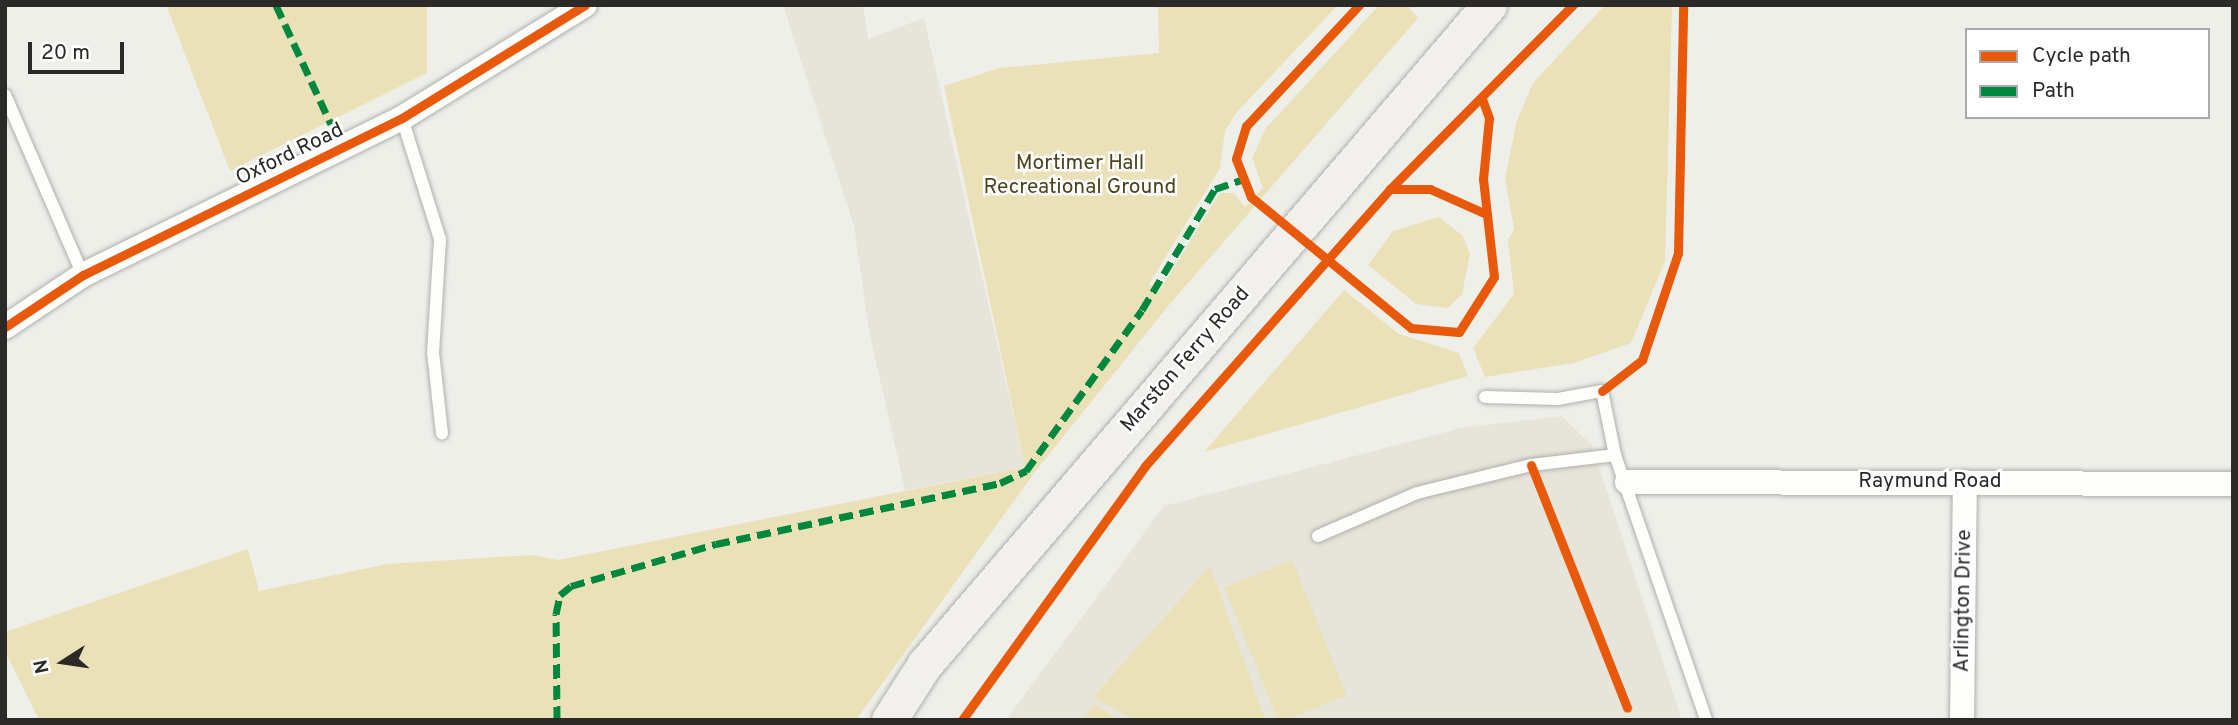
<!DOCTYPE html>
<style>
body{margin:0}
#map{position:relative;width:2238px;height:725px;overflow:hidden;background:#efefea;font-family:Overpass,sans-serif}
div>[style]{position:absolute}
.built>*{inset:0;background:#e7e5d9}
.green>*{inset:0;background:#eae1b8;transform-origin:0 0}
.roads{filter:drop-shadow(0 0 2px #b0afab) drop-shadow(0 0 2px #b0afab)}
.lane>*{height:12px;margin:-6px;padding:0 6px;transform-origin:6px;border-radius:6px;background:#fdfdfc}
.street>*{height:24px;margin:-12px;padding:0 12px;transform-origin:12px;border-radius:12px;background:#fdfdfc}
.secondary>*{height:35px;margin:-17.5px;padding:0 17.5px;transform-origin:17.5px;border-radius:17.5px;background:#f1f0ec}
.quiet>*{height:7px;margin-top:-3.5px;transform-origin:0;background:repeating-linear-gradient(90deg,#00873e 0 14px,transparent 0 21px)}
.cycleway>*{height:9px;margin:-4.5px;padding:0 4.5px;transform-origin:4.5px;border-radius:4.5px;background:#e8590c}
span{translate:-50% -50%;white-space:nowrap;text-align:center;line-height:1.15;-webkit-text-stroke:5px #fff;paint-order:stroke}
.street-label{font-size:21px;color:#2b2a27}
.park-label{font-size:21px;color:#4d441d}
.frame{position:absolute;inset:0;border:7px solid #2b2a27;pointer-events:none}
.legend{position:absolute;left:1965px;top:28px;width:245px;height:91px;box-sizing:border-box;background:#fff;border:2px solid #aaaaa9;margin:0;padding:9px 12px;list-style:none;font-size:21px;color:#2b2a27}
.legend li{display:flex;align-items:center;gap:14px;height:35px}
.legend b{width:35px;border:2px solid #aaaaa9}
.north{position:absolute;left:28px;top:627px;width:70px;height:70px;-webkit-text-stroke:5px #fff;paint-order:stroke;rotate:258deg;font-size:19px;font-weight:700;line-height:28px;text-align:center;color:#2b2a27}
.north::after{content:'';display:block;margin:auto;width:24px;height:32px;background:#2b2a27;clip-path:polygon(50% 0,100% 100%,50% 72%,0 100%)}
.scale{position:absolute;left:28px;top:42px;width:96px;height:32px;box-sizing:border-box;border:4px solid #2b2a27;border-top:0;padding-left:9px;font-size:21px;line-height:24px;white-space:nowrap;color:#2b2a27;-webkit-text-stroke:5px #fff;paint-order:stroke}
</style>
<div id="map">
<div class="built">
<div style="clip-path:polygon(783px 5px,863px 5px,868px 39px,924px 18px,1025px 467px,905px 490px,869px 331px,854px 226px)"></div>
<div style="clip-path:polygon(1562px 416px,1592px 445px,1682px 720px,1006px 720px,1164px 506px,1461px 428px)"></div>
</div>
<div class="green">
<div style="clip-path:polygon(166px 5px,427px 5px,427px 73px,230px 171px)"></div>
<div style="clip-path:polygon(1158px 5px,1338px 5px,1236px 113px,1225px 131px,1220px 168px,1149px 284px,1158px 293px,1220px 193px,1234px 193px,1245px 207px,1263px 188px,1252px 158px,1266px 128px,1379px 5px,1407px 5px,1418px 18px,1169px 305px,1035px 472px,856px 720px,39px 720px,5px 651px,5px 632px,248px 549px,259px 591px,387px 564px,532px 555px,558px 560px,1025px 467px,944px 86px,999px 68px,1159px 53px)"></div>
<div style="clip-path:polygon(1605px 5px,1672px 5px,1665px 261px,1631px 343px,1574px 363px,1485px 377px,1473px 348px,1514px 294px,1508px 240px,1514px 229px,1505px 178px,1517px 120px,1533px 83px)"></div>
<div style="clip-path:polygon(1439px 217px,1463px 236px,1470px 254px,1462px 294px,1448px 308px,1416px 304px,1368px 265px,1393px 231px)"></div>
<div style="clip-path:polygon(1344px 290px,1399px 334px,1459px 353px,1468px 376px,1204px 452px)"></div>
<div style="left:1292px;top:560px;width:146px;height:73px;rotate:68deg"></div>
<div style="clip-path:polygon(1210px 566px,1265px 720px,1135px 720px,1093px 697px)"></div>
<div style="clip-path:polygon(1094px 704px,1120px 720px,1083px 720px)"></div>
</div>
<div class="roads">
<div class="lane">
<div style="left:5px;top:95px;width:196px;rotate:66.6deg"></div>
<div style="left:402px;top:118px;width:127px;rotate:72.6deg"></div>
<div style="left:440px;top:239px;width:113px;rotate:93.5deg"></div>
<div style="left:433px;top:352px;width:82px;rotate:83.7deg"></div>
<div style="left:1485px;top:397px;width:73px;rotate:1.6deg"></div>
<div style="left:1558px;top:399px;width:45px;rotate:-10.3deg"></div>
<div style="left:1602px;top:391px;width:65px;rotate:78.5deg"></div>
<div style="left:1615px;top:455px;width:280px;rotate:71deg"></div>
<div style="left:1318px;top:536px;width:108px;rotate:-23.5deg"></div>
<div style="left:1417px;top:493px;width:117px;rotate:-13.8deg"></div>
<div style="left:1531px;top:465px;width:85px;rotate:-6.8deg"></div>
</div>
<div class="street">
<div style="left:5px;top:327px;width:94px;rotate:-33.7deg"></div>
<div style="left:83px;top:275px;width:356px;rotate:-26.2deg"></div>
<div style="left:402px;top:118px;width:215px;rotate:-31.7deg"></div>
<div style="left:1627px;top:482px;width:606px;rotate:0.19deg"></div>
<div style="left:1962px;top:720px;width:238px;rotate:-89.3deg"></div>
</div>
<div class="secondary">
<div style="left:889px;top:720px;width:67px;rotate:-57.3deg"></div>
<div style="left:925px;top:664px;width:867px;rotate:-49.44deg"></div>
</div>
</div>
<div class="quiet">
<div style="left:276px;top:5px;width:131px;rotate:65.2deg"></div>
<div style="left:557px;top:720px;width:106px;rotate:-90.5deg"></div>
<div style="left:556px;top:614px;width:19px;rotate:-78deg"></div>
<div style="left:560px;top:595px;width:14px;rotate:-39deg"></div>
<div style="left:571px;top:586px;width:151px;rotate:-16.2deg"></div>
<div style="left:716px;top:544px;width:290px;rotate:-12.1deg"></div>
<div style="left:1000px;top:483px;width:29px;rotate:-25deg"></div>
<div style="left:1026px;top:471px;width:198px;rotate:-54.2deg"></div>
<div style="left:1142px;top:310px;width:141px;rotate:-58.9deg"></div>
<div style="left:1215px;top:189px;width:28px;rotate:-19deg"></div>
</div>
<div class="cycleway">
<div style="left:1359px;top:5px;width:166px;rotate:133deg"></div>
<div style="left:1246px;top:126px;width:34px;rotate:107deg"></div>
<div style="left:1236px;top:159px;width:41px;rotate:68.5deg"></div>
<div style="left:1251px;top:197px;width:207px;rotate:39.3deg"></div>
<div style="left:1411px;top:328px;width:48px;rotate:4.8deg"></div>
<div style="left:1459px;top:332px;width:65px;rotate:-57.5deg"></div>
<div style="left:1494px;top:277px;width:99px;rotate:-96.4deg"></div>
<div style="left:1483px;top:179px;width:61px;rotate:-84.4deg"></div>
<div style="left:1489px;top:118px;width:20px;rotate:-110deg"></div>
<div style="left:1390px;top:189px;width:40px"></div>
<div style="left:1430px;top:189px;width:59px;rotate:24deg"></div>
<div style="left:5px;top:327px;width:94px;rotate:-33.7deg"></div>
<div style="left:83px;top:275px;width:356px;rotate:-26.2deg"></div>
<div style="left:402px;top:118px;width:215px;rotate:-31.7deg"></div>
<div style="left:1602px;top:391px;width:51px;rotate:-37.8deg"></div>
<div style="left:1642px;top:360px;width:113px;rotate:-71.4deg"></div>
<div style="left:1678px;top:253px;width:248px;rotate:-88.8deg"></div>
<div style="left:1531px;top:465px;width:261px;rotate:68.4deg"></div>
<div style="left:962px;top:720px;width:313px;rotate:-54.2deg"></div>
<div style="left:1145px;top:466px;width:370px;rotate:-48.5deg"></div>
<div style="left:1390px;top:189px;width:260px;rotate:-45.2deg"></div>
</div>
<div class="street-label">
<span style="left:290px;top:155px;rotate:-26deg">Oxford Road</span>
<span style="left:1186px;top:360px;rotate:-49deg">Marston Ferry Road</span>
<span style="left:1930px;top:482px">Raymund Road</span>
<span style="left:1964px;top:601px;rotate:-89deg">Arlington Drive</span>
</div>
<div class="park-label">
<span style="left:1080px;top:176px">Mortimer Hall<br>Recreational Ground</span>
</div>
<div class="frame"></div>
<ul class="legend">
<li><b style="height:9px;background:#e8590c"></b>Cycle path</li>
<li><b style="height:9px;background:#00873e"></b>Path</li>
</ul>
<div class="north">N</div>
<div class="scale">20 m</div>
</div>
